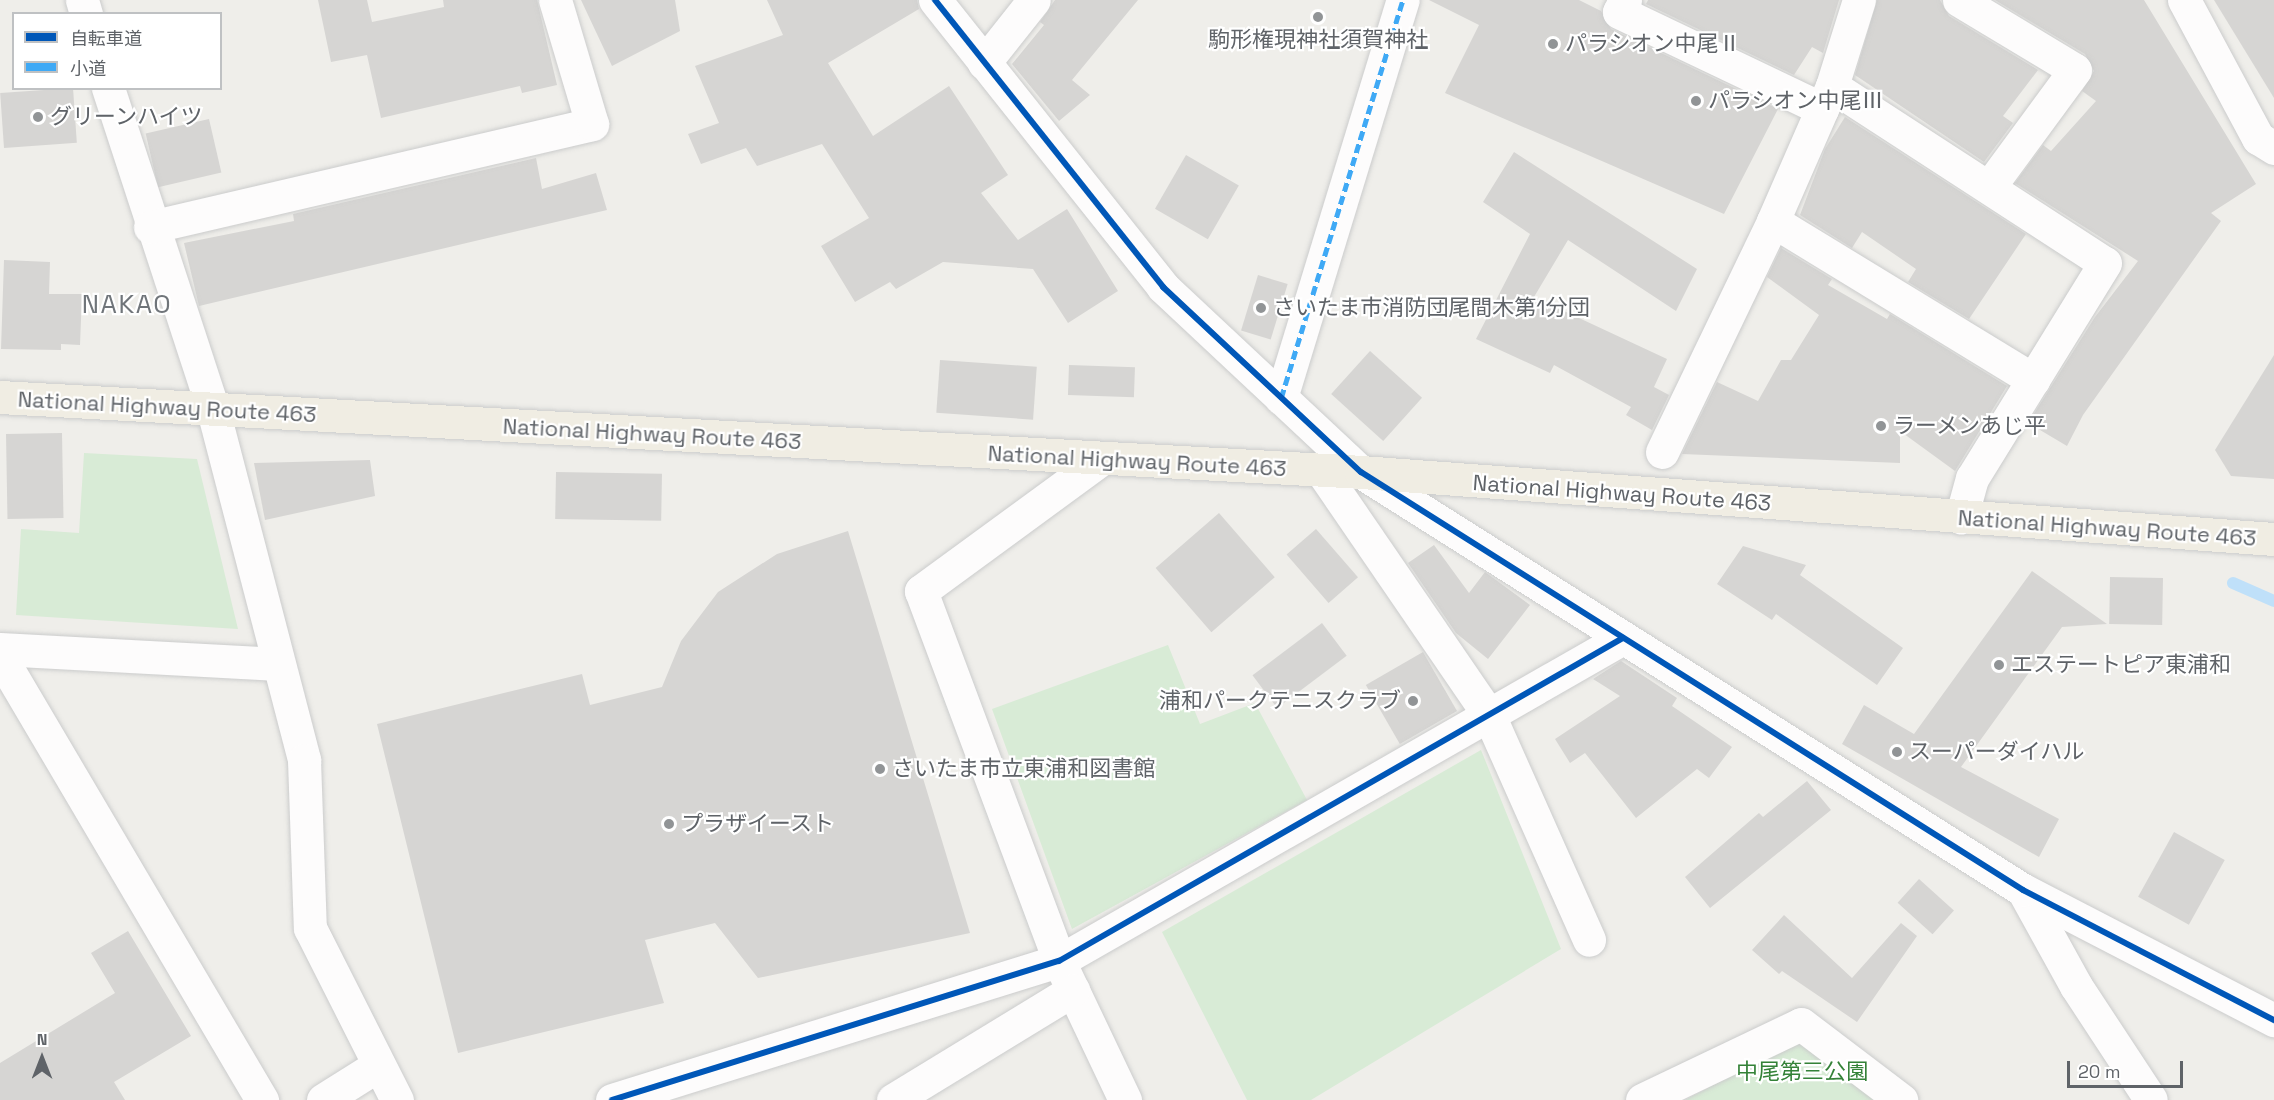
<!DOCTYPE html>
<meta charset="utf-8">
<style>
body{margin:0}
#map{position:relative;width:2274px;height:1100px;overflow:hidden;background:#efeeea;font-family:"Space Grotesk","Noto Sans JP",sans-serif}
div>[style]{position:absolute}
.green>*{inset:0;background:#d8ebd6}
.stream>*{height:12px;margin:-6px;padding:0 6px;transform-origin:6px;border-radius:6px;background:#bfe0f9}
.building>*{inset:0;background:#d6d5d3;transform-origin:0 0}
.roads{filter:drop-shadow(0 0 2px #cbcccc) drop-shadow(0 0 2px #cbcccc)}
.street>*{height:33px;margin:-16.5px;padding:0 16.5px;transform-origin:16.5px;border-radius:16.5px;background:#fdfcfc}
.secondary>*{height:33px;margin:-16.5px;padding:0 16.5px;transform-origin:16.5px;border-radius:16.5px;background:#fdfcfc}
.highway>*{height:33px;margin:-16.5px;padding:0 16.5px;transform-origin:16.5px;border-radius:16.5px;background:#f0ede3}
.quiet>*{height:4.5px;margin-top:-2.25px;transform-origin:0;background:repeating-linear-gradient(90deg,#3fa9f5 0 9px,transparent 0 13.5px)}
.cycleway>*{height:6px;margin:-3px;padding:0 3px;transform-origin:3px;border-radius:3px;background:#0057b8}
.dots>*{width:16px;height:16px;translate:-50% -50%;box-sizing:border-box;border:3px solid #fff;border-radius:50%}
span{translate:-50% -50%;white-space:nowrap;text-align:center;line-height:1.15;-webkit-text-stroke:4.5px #fff;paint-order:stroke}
.poi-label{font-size:22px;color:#5f6368}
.left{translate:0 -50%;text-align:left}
.right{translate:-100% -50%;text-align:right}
.street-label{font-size:22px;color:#5f6368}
.park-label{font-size:22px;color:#348238}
.quarter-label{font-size:26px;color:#70757a;letter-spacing:1.5px}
.legend{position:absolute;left:12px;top:12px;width:210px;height:78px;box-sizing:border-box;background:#fff;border:2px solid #bfc1c3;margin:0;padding:8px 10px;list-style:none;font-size:18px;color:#5f6368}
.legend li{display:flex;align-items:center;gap:12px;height:30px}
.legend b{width:30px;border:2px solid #bfc1c3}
.north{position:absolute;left:12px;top:1028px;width:60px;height:60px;-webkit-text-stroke:4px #fff;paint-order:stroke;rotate:0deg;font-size:16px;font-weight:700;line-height:24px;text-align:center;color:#5f6368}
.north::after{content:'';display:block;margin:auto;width:21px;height:27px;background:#5f6368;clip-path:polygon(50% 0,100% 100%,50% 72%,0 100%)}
.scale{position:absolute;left:2067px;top:1061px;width:116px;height:27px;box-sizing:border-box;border:3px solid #5f6368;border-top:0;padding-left:8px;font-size:18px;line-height:21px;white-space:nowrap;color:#5f6368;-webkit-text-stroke:4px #fff;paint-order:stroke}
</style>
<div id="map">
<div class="green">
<div style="clip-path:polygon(84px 453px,197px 459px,238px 629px,16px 615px,21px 529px,79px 533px)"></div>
<div style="clip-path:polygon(1168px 645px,1200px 724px,1255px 703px,1307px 800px,1072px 929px,992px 709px)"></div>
<div style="clip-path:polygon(1481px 750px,1561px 949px,1311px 1100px,1247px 1100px,1162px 932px)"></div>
<div style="clip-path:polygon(1796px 1042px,1813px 1042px,1881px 1100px,1685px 1100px)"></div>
</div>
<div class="stream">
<div style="left:2233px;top:583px;width:45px;rotate:23.7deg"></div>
</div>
<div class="building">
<div style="clip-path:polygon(318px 0,367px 0,372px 22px,444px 7px,443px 0,537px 0,557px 85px,522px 93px,520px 86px,381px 118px,367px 55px,331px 62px)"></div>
<div style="clip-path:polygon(581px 0,675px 0,680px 31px,612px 66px)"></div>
<div style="clip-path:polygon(767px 0,917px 0,919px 9px,828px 63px,873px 136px,949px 86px,1008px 175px,981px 193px,1018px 240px,1067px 209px,1118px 291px,1068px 323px,1033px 269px,943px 262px,896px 289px,890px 282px,855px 302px,821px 246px,869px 218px,822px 144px,757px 166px,746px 148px,701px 164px,688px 134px,719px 123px,695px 66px,783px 35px)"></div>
<div style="clip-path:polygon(1055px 0,1138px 0,1072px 80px,1090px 95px,1059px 121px,1012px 64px,1044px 25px,1040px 22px)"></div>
<div style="clip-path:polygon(1429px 0,1579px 0,1601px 11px,1611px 29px,1778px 109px,1724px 214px,1445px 93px,1479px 25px)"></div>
<div style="clip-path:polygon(1648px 0,1839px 0,1823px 53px,1812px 47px,1794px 75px,1646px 4px)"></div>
<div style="clip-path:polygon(1877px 0,1940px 0,1949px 16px,2038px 70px,2003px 116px,2013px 123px,1984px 162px,1855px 75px)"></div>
<div style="clip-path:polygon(1995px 0,2144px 0,2256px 184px,2211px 213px,2221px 221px,2083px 415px,2067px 446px,2028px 423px,2095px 317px,2138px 261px,2015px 183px,2043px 145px,2051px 151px,2096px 101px,2082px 91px,2094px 71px,2085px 54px)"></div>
<div style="clip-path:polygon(2214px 0,2274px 0,2274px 98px)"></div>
<div style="left:73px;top:88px;width:55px;height:73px;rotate:86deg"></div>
<div style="clip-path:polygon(1845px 117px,2026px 234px,1969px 319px,1908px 282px,1916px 269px,1862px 232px,1852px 248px,1800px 215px,1825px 149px)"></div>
<div style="left:209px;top:119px;width:55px;height:65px;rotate:77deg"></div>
<div style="clip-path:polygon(1514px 152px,1697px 269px,1676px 311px,1568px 240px,1534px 297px,1667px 359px,1654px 387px,1669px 395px,1652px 430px,1626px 415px,1631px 407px,1554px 365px,1550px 373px,1476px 339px,1530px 234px,1483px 202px)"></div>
<div style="left:1186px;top:155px;width:61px;height:62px;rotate:30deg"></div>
<div style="clip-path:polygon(536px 158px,542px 189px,596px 173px,607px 210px,199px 306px,184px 243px,294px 221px,293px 214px)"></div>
<div style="clip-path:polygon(1781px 248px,1832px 279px,1828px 285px,1887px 319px,1890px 314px,2007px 386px,1955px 471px,1900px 431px,1900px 463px,1682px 454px,1717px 382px,1758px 401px,1781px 360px,1791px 360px,1819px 315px,1767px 277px)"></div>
<div style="clip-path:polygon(4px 260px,50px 262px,49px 294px,82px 294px,80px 345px,61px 344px,61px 350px,1px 349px)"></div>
<div style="left:1258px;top:275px;width:31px;height:58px;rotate:17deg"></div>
<div style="left:1370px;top:351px;width:70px;height:58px;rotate:42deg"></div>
<div style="clip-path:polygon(2274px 355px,2274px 479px,2231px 476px,2215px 450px)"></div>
<div style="left:940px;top:360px;width:97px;height:53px;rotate:4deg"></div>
<div style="left:1069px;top:365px;width:66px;height:30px;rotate:2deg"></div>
<div style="left:62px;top:433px;width:85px;height:56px;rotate:89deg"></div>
<div style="clip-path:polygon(370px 460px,375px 496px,265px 520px,254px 463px)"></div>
<div style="left:556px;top:472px;width:106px;height:47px;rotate:1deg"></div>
<div style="left:1219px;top:513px;width:85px;height:84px;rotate:49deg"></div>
<div style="left:1316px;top:529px;width:64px;height:39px;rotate:49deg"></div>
<div style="clip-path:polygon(848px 531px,970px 933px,758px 978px,715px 923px,645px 940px,664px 1003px,458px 1053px,377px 724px,582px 674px,590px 705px,662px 687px,681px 641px,718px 592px,777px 554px)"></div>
<div style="clip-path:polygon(1434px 545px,1469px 593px,1485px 572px,1530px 605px,1488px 659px,1456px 633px,1408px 563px)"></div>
<div style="clip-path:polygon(1743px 546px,1806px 565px,1800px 575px,1903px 648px,1877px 685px,1776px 614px,1772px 620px,1717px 584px)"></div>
<div style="clip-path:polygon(2032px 571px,2107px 624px,2062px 627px,1961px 767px,2059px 819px,2039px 857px,1842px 744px,1864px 705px,1914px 734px)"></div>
<div style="left:2110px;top:577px;width:53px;height:47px;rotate:1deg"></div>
<div style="left:1322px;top:623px;width:41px;height:87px;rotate:53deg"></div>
<div style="left:1423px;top:652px;width:68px;height:66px;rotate:60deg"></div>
<div style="clip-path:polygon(1621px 661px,1677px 698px,1672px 706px,1732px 747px,1709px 778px,1697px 769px,1636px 818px,1585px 753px,1570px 763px,1555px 739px,1620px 696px,1593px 679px)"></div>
<div style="clip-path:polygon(1807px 781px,1831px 810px,1710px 908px,1685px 877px,1759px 813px,1763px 817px)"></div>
<div style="left:2174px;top:832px;width:58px;height:74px;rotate:29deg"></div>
<div style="left:1919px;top:879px;width:47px;height:32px;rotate:42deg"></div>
<div style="clip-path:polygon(1784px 915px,1852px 978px,1901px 923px,1917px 936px,1857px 1022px,1782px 971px,1779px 974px,1752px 950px)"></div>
<div style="clip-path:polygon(128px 931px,191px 1036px,114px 1082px,125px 1100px,0 1100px,0 1063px,115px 993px,91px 953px)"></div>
</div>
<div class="roads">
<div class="street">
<div style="left:82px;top:0;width:15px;rotate:74deg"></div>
<div style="left:1625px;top:0;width:13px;rotate:117deg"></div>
<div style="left:1619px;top:12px;width:225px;rotate:25.5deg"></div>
<div style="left:1959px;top:0;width:135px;rotate:31.1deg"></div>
<div style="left:2075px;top:70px;width:145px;rotate:126.3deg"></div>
<div style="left:2184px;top:0;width:157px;rotate:61.8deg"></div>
<div style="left:2258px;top:138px;width:19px;rotate:32deg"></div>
<div style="left:984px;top:63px;width:80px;rotate:-51.6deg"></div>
<div style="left:1832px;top:86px;width:325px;rotate:33deg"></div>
<div style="left:2105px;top:263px;width:253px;rotate:121.7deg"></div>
<div style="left:1972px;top:478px;width:41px;rotate:105.4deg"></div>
<div style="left:108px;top:88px;width:339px;rotate:71.9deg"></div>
<div style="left:213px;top:410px;width:362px;rotate:75.4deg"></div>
<div style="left:304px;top:760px;width:168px;rotate:88deg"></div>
<div style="left:310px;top:928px;width:193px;rotate:63.2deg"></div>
<div style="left:1773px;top:221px;width:305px;rotate:31.4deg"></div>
<div style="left:150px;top:227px;width:454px;rotate:-13.1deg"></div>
<div style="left:592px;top:124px;width:129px;rotate:-106.6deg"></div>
<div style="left:1281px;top:398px;width:416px;rotate:-73deg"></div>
<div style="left:1662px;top:452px;width:256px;rotate:-64.3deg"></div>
<div style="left:1773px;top:221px;width:147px;rotate:-66.4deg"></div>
<div style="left:1832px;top:86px;width:90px;rotate:-72.6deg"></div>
<div style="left:1100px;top:460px;width:222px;rotate:143.8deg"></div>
<div style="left:921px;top:591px;width:395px;rotate:69.5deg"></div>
<div style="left:1059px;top:961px;width:154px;rotate:64.6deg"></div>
<div style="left:1321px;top:470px;width:297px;rotate:55.6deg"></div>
<div style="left:1489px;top:715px;width:246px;rotate:66deg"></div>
<div style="left:0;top:649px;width:279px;rotate:3.1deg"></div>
<div style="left:0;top:656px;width:516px;rotate:59.46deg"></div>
<div style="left:2023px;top:890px;width:283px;rotate:27.4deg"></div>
<div style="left:2023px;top:890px;width:110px;rotate:61.1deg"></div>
<div style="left:2076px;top:986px;width:136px;rotate:56.7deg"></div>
<div style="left:323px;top:1100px;width:64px;rotate:-32.2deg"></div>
<div style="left:612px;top:1100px;width:468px;rotate:-17.3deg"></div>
<div style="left:1059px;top:961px;width:650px;rotate:-29.8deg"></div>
<div style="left:1642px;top:1100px;width:176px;rotate:-25.5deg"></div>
<div style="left:1801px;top:1024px;width:126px;rotate:37.2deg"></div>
</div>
<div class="secondary">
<div style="left:935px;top:0;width:367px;rotate:51.5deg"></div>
<div style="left:1163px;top:287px;width:271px;rotate:43.1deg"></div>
<div style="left:1361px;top:472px;width:783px;rotate:32.27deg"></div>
<div style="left:893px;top:1100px;width:211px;rotate:-31.4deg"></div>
</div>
<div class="highway">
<div style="left:0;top:397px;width:1363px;rotate:3.15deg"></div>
<div style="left:1361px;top:472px;width:915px;rotate:4.2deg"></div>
</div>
</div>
<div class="quiet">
<div style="left:1281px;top:398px;width:416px;rotate:-73deg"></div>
</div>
<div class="cycleway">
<div style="left:935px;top:0;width:367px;rotate:51.5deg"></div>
<div style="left:1163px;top:287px;width:271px;rotate:43.1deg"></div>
<div style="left:1361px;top:472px;width:783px;rotate:32.27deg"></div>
<div style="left:2023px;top:890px;width:283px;rotate:27.4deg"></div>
<div style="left:612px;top:1100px;width:468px;rotate:-17.3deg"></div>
<div style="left:1059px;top:961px;width:650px;rotate:-29.8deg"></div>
</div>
<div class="dots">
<div style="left:1318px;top:17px;background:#919496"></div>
<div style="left:1553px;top:44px;background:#919496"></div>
<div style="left:1696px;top:101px;background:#919496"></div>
<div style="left:38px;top:117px;background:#919496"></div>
<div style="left:1261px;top:308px;background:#919496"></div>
<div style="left:1881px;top:426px;background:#919496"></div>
<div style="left:1999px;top:665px;background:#919496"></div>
<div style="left:1413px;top:701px;background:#919496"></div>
<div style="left:1897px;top:752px;background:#919496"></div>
<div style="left:880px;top:769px;background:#919496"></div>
<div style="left:669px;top:824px;background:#919496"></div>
</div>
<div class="poi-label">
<span style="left:1318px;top:40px">駒形権現神社須賀神社</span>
<span class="left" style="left:1565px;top:44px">パラシオン中尾Ⅱ</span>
<span class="left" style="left:1708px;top:101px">パラシオン中尾Ⅲ</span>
<span class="left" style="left:50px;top:117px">グリーンハイツ</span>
<span class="left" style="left:1273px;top:308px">さいたま市消防団尾間木第1分団</span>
<span class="left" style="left:1893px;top:426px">ラーメンあじ平</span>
<span class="left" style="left:2011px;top:665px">エステートピア東浦和</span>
<span class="right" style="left:1401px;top:701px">浦和パークテニスクラブ</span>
<span class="left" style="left:1909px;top:752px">スーパーダイハル</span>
<span class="left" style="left:892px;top:769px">さいたま市立東浦和図書館</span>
<span class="left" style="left:681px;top:824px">プラザイースト</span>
</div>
<div class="street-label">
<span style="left:167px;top:407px;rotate:3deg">National Highway Route 463</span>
<span style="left:652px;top:434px;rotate:3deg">National Highway Route 463</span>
<span style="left:1137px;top:461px;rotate:3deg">National Highway Route 463</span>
<span style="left:1622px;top:493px;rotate:4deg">National Highway Route 463</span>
<span style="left:2107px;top:528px;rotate:4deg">National Highway Route 463</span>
</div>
<div class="park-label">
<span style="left:1802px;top:1072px">中尾第三公園</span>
</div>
<div class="quarter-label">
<span style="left:127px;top:305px">NAKAO</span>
</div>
<ul class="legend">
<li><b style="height:8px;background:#0057b8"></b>自転車道</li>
<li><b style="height:8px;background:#3fa9f5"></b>小道</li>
</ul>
<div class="north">N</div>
<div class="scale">20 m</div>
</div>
